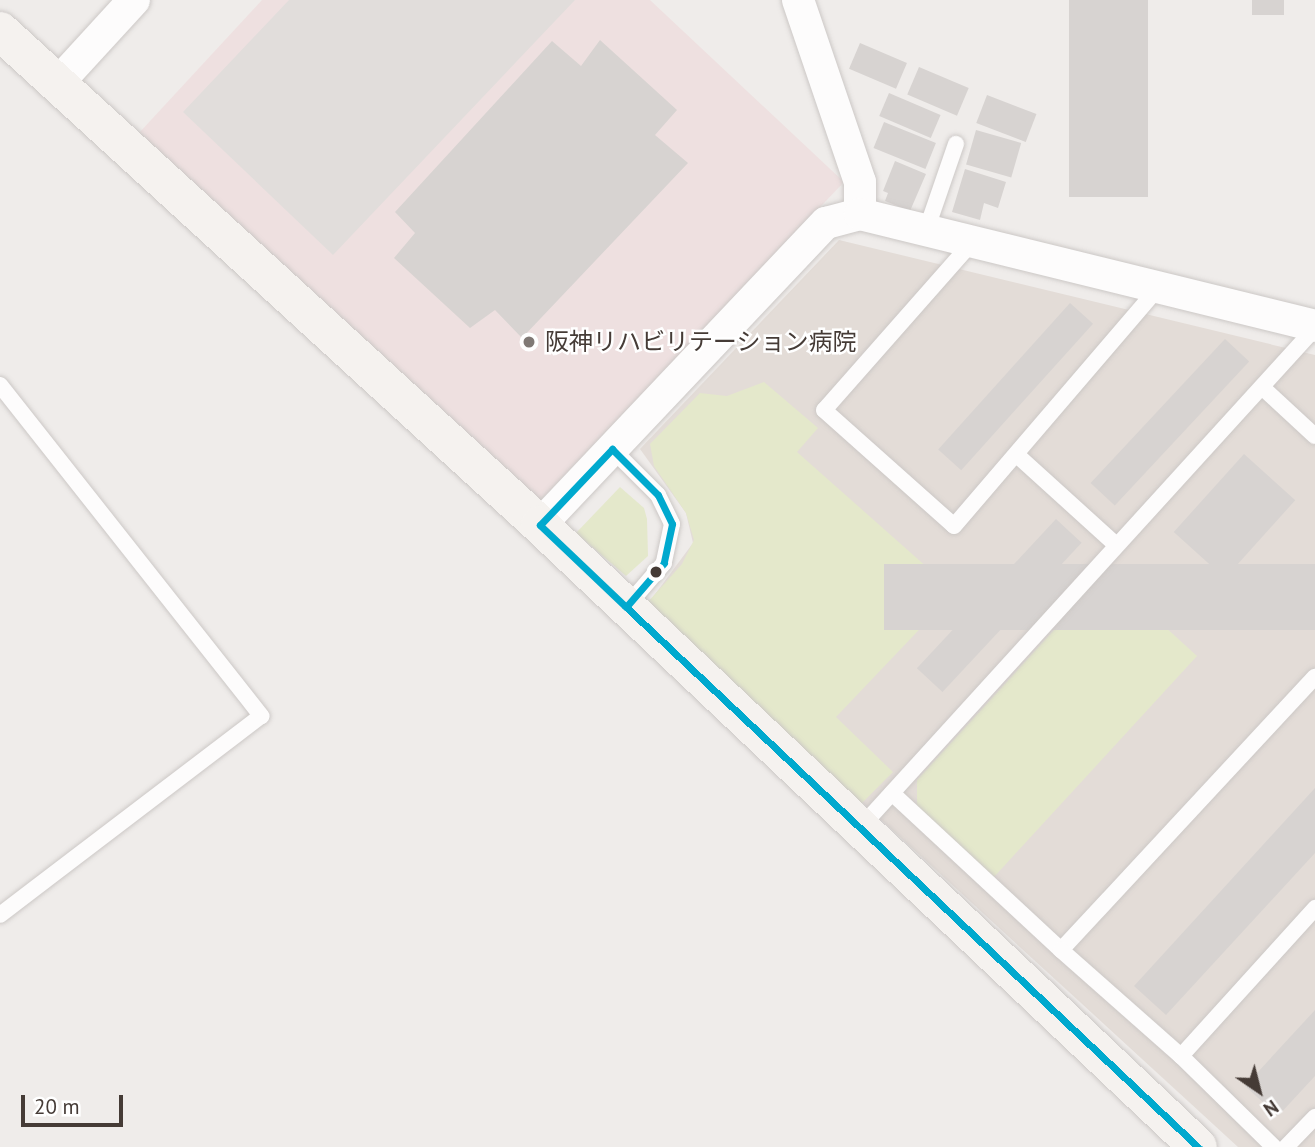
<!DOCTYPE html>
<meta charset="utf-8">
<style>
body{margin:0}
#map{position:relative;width:1315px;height:1147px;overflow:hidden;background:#efecea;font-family:"PT Sans","Noto Sans JP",sans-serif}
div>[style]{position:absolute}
.residential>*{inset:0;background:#e3dcd7}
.medical>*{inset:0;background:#eee0e0}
.green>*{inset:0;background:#e4e8cb}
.parking>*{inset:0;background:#e1dddb}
.building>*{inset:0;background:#d7d3d1;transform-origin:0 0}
.roads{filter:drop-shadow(0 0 2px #ccc8c6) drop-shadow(0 0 2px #ccc8c6)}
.lane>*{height:16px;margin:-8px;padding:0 8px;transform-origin:8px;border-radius:8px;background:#fdfcfc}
.street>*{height:32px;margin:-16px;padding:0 16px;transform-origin:16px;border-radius:16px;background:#fdfcfc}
.secondary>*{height:38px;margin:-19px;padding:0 19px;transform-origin:19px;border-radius:19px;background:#f5f2ef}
.bus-1>*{height:7px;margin:-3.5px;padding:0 3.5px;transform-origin:3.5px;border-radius:3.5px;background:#00a9ce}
.dots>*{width:19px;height:19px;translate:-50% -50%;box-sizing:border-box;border:4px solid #fff;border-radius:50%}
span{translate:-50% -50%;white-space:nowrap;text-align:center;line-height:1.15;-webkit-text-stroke:5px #fff;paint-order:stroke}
.poi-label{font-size:24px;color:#453b36}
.left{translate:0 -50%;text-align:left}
.north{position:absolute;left:1224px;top:1056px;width:70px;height:70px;-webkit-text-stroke:5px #fff;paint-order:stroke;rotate:145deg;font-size:19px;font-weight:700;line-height:28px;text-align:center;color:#453b36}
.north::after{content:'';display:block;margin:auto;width:24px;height:32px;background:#453b36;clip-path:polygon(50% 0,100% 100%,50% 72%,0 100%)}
.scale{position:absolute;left:21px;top:1095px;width:102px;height:32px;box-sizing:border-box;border:4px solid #453b36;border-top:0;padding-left:9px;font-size:21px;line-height:24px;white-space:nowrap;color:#453b36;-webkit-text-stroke:5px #fff;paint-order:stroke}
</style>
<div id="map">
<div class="residential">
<div style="clip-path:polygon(839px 240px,1315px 355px,1315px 1147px,1238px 1147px,647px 605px,693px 543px,686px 513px,640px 449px)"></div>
</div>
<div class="medical">
<div style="clip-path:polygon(262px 0,650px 0,844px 182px,539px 502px,139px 133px)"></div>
</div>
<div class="green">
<div style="clip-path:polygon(764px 382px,818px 428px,797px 452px,955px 592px,836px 717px,893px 772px,859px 806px,646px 604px,682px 564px,694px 540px,686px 513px,654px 466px,650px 444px,700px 393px,727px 396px)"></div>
<div style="clip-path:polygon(620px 487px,644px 508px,647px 519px,648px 556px,626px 576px,576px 533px)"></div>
<div style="clip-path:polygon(1106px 573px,1197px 656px,994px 877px,917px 807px,917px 780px)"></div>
</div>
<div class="parking">
<div style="clip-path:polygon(289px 0,575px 0,333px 255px,183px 112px)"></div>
</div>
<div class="building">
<div style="left:1069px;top:0;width:79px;height:197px"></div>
<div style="left:1252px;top:0;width:32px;height:15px"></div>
<div style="clip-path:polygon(600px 40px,677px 110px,655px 135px,688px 163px,522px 338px,495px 310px,470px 328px,394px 258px,415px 233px,395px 212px,552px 41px,581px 66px)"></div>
<div style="left:860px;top:43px;width:51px;height:28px;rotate:23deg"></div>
<div style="left:919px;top:67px;width:54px;height:30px;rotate:23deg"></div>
<div style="left:889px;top:93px;width:56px;height:25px;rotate:23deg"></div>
<div style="left:987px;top:95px;width:53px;height:30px;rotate:21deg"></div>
<div style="left:884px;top:122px;width:56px;height:28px;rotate:22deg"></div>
<div style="left:976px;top:130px;width:47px;height:36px;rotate:16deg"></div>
<div style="clip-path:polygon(895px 161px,926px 174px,910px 211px,885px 201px,888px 193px,883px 191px)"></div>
<div style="clip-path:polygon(965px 169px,1006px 182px,998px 208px,984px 203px,980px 220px,952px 212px)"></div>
<div style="left:1070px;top:303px;width:31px;height:197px;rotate:42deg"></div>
<div style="left:1225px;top:339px;width:33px;height:197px;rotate:43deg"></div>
<div style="left:1244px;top:454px;width:69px;height:105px;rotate:42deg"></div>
<div style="left:1056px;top:519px;width:35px;height:204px;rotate:43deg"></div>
<div style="left:1315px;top:564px;width:66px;height:431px;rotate:90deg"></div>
<div style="clip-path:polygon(1315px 788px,1315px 853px,1166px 1015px,1134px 986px)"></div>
<div style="clip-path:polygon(1315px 1010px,1315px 1076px,1278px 1116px,1245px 1086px)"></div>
</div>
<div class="roads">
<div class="lane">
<div style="left:927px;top:228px;width:89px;rotate:-71deg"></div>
<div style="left:975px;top:239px;width:228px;rotate:131.4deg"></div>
<div style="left:824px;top:410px;width:174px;rotate:41.7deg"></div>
<div style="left:954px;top:526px;width:312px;rotate:-49.4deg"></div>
<div style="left:0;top:385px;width:422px;rotate:51.7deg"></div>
<div style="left:261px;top:716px;width:328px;rotate:142.7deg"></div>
<div style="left:1262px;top:387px;width:72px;rotate:42.8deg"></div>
<div style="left:612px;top:449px;width:65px;rotate:45deg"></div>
<div style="left:658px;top:495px;width:32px;rotate:64deg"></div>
<div style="left:672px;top:524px;width:40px;rotate:102deg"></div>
<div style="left:664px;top:563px;width:58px;rotate:130.8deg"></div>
<div style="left:1018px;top:456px;width:131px;rotate:42.2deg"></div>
<div style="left:892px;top:793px;width:231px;rotate:42.9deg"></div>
<div style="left:1061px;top:950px;width:373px;rotate:-47.1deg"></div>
<div style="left:860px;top:828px;width:676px;rotate:-47.7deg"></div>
<div style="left:1061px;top:950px;width:160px;rotate:41.5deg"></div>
<div style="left:1181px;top:1056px;width:130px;rotate:44.4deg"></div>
<div style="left:1181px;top:1056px;width:200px;rotate:-47.8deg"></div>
<div style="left:1286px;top:1147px;width:42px;rotate:-46deg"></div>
</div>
<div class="street">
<div style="left:798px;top:0;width:192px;rotate:71.2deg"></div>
<div style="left:860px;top:182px;width:32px;rotate:90deg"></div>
<div style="left:57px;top:84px;width:114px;rotate:-47.5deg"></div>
<div style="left:540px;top:525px;width:416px;rotate:-46.6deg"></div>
<div style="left:826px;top:223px;width:35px;rotate:-15deg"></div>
<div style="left:860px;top:214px;width:469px;rotate:13.8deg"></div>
</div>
<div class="secondary">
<div style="left:0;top:31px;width:732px;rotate:42.45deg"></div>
<div style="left:540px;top:525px;width:905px;rotate:43.39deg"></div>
</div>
</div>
<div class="bus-1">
<div style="left:612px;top:449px;width:65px;rotate:45deg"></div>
<div style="left:658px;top:495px;width:32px;rotate:64deg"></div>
<div style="left:672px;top:524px;width:40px;rotate:102deg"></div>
<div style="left:664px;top:563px;width:58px;rotate:130.8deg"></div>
<div style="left:626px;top:607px;width:119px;rotate:-136.4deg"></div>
<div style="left:540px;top:525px;width:105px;rotate:-46.5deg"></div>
<div style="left:626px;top:607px;width:787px;rotate:43.35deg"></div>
</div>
<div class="dots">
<div style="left:529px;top:342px;background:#807975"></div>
<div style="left:656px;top:572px;background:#453b36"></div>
</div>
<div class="poi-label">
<span class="left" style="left:545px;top:342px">阪神リハビリテーション病院</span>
</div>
<div class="north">N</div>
<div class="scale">20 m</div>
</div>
